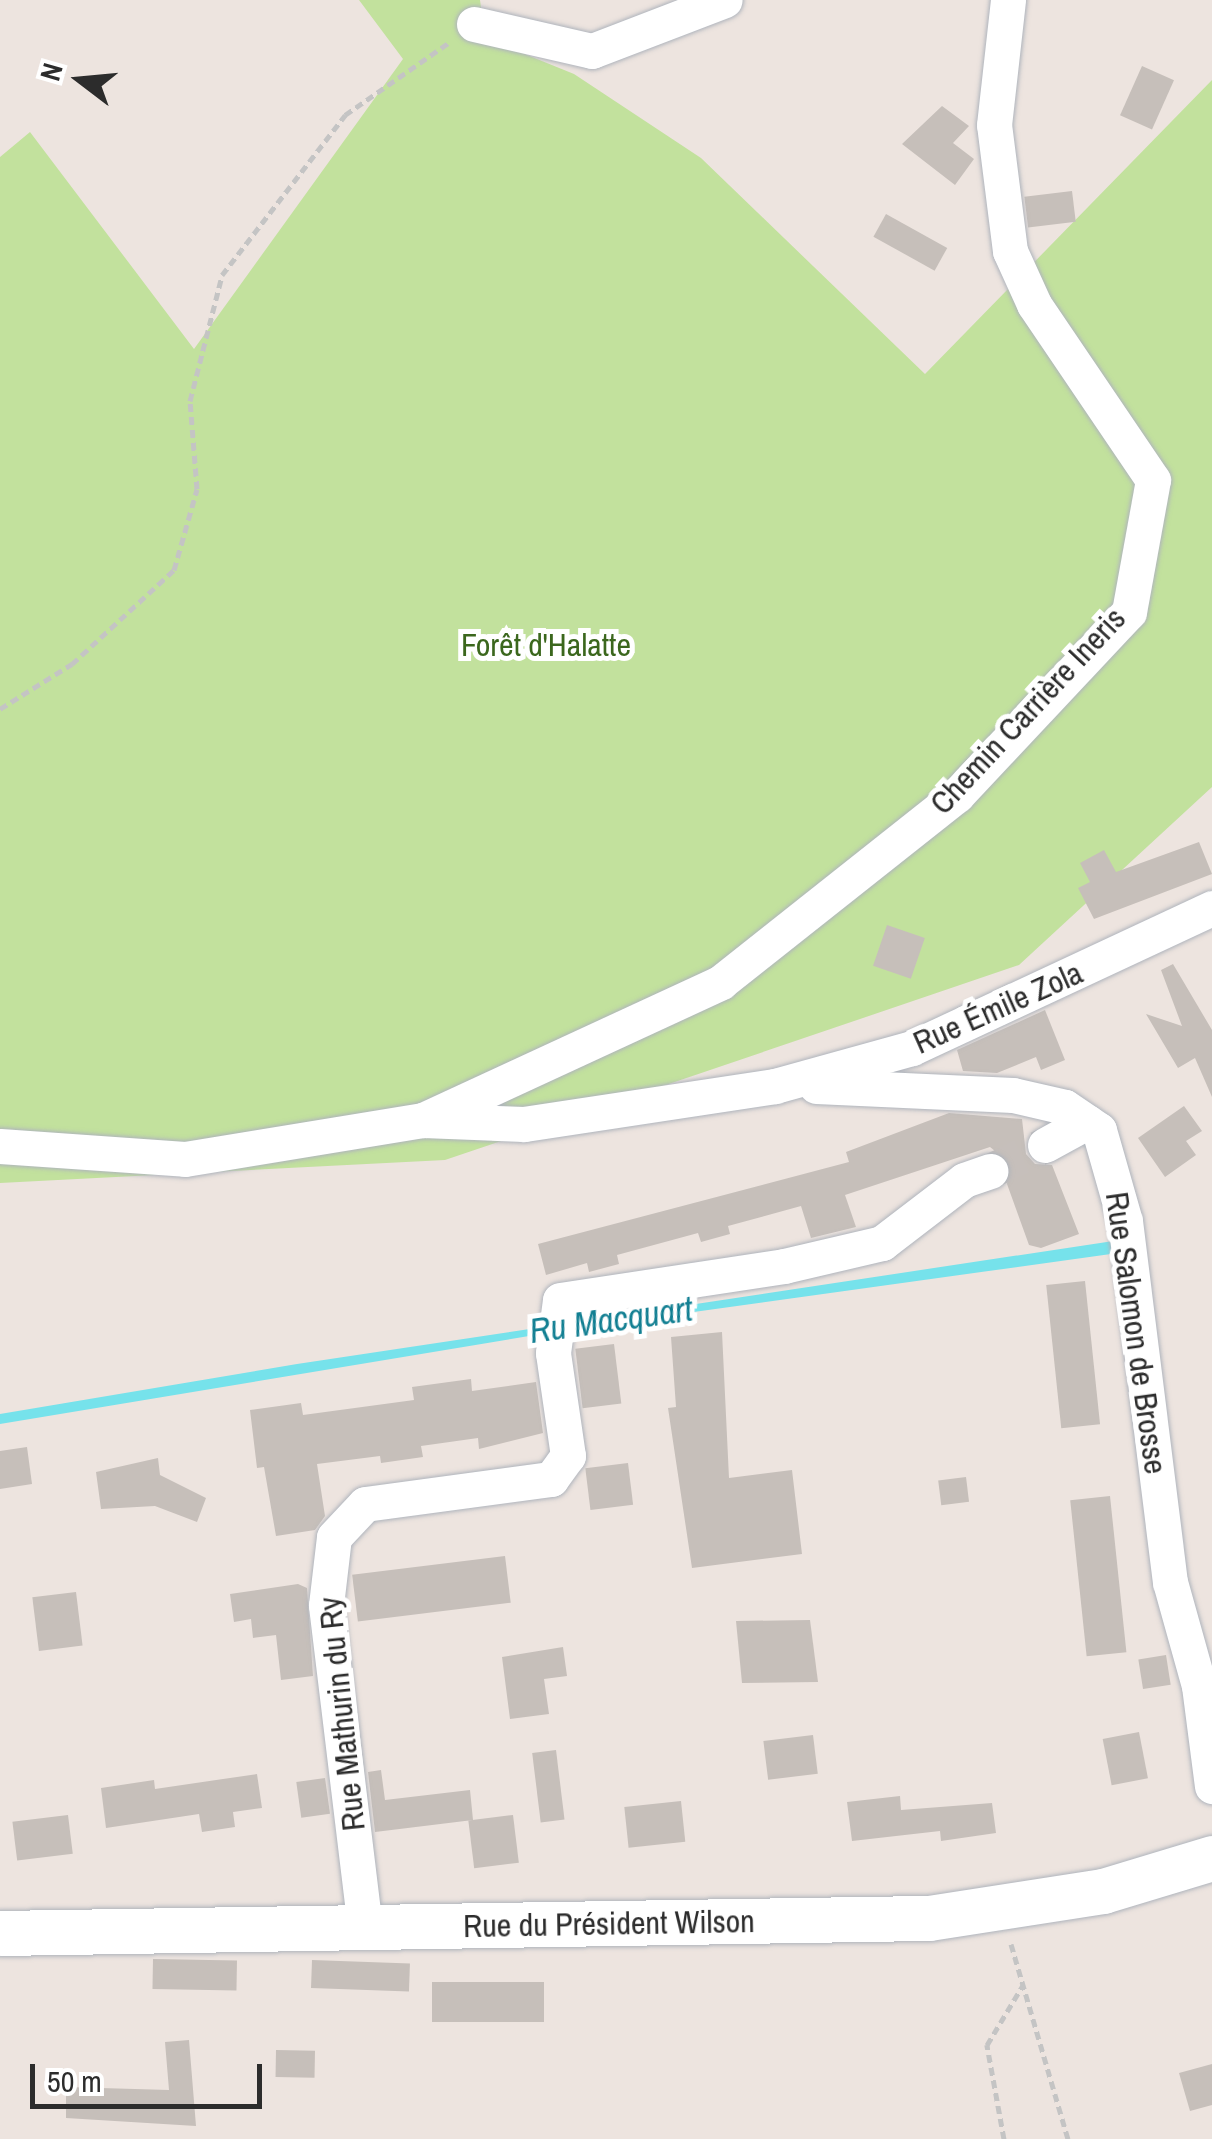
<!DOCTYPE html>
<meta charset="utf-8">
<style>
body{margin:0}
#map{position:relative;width:1212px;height:2139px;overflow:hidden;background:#ede4df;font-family:"Archivo Narrow",sans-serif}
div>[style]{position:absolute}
.green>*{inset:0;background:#c2e19d}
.water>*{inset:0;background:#76e2eb}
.building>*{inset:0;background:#c6bfba;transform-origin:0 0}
.minor-tunnel>*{height:35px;margin-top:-17.5px;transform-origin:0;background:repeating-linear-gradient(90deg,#c6bfbb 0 35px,transparent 0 53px)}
.path>*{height:5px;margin-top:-2.5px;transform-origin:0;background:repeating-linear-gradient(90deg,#c4c4c4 0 8px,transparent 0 13px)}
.roads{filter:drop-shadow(0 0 2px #afb4bc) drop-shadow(0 0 2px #afb4bc)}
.minor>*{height:35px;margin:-17.5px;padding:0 17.5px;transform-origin:17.5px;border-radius:17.5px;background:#fff}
.tertiary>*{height:45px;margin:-22.5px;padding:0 22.5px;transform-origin:22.5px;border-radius:22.5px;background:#fff}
span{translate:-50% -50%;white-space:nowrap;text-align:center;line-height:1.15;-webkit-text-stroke:10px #fff;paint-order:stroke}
.park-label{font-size:32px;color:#3b671d}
.street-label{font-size:32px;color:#2c2c2c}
.water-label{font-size:35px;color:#127f92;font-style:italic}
.north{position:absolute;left:30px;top:30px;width:100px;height:100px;-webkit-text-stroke:8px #fff;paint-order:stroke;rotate:286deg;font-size:28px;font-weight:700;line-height:40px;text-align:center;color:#2c2c2c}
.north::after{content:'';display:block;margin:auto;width:35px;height:45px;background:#2c2c2c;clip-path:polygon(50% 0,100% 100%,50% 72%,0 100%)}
.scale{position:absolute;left:30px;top:2064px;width:232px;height:45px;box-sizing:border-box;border:5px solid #2c2c2c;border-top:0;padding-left:12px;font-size:30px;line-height:35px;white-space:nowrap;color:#2c2c2c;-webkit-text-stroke:8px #fff;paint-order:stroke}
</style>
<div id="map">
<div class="green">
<div style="clip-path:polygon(359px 0,480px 0,485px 38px,574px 74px,701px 158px,925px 374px,1212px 80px,1212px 787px,1019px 965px,445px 1160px,0 1183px,0 157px,30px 132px,194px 349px,403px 59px)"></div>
</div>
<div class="water">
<div style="clip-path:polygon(1120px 1240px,1118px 1253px,571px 1329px,0 1424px,0 1414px,297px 1364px)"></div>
</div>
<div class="building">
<div style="left:1142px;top:66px;width:35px;height:54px;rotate:24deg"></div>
<div style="clip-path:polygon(942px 106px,969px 126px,953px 143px,974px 159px,955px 185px,902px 144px)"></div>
<div style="left:1072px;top:191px;width:31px;height:48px;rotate:83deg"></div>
<div style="left:886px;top:214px;width:70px;height:26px;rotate:29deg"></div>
<div style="clip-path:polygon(1199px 842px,1212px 874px,1094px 919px,1078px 888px,1090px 882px,1080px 863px,1104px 850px,1116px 872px)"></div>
<div style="left:887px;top:925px;width:40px;height:43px;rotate:19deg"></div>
<div style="clip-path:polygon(1173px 964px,1212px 1030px,1212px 1097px,1195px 1058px,1178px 1068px,1146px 1014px,1182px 1026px,1161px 970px)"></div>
<div style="clip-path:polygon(1045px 1010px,1065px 1060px,1041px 1070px,1036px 1057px,997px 1073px,963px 1071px,957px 1050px)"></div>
<div style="clip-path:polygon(1184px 1106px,1202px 1131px,1186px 1141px,1196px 1155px,1165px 1177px,1138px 1138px)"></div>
<div style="clip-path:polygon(949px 1113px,1022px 1119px,1026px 1154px,1035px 1164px,1052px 1165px,1079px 1234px,1041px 1248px,1029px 1245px,1007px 1184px,1010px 1163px,990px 1147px,845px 1195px,856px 1227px,811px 1238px,801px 1206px,728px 1226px,730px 1234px,701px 1242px,698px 1233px,617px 1255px,619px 1264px,589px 1272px,587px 1263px,546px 1275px,538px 1244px,849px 1162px,846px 1152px)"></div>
<div style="left:1085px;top:1281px;width:144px;height:39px;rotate:84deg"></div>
<div style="clip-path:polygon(722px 1332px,729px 1478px,792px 1470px,802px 1554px,692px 1568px,668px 1408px,676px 1407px,671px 1337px)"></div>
<div style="left:614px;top:1344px;width:60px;height:39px;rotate:83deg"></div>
<div style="clip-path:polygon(471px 1379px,472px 1391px,536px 1382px,543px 1433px,479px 1449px,478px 1438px,421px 1446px,423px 1457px,381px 1463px,380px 1456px,317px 1464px,325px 1516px,315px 1530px,276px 1536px,264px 1467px,257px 1468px,250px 1410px,301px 1403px,303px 1415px,414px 1400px,412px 1387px)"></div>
<div style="clip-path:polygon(27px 1447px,32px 1484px,0 1489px,0 1451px)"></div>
<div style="clip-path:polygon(158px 1458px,160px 1475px,206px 1498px,197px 1522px,155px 1506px,101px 1509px,96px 1472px)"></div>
<div style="left:628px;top:1463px;width:42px;height:43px;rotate:83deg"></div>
<div style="left:966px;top:1477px;width:25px;height:28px;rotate:83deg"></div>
<div style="left:1110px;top:1496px;width:157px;height:40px;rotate:84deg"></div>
<div style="left:505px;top:1556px;width:47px;height:154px;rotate:83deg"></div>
<div style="clip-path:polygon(298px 1584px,307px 1588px,313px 1676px,281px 1680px,276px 1635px,253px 1638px,251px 1619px,234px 1622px,230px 1594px)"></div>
<div style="left:76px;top:1592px;width:54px;height:44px;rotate:83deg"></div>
<div style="clip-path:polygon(810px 1620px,818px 1682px,742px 1683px,736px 1621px)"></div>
<div style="clip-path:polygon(563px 1647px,567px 1676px,544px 1679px,549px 1714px,510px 1719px,502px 1657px)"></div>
<div style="left:1166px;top:1655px;width:30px;height:28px;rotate:81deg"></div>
<div style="left:1139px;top:1732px;width:47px;height:37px;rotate:79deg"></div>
<div style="left:813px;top:1735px;width:39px;height:50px;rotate:83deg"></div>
<div style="left:556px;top:1750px;width:70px;height:24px;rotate:83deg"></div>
<div style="clip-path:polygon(381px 1770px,385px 1800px,470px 1790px,473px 1820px,375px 1832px,368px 1772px)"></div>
<div style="clip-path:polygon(257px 1774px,262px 1808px,233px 1812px,235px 1827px,202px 1832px,199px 1814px,106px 1828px,101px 1788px,154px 1780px,155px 1789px)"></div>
<div style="left:325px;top:1778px;width:36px;height:29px;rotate:82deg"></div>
<div style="clip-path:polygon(900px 1796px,901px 1810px,992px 1803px,996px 1833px,941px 1841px,940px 1831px,852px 1841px,847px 1802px)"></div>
<div style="left:681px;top:1801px;width:41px;height:57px;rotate:84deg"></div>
<div style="left:68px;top:1815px;width:39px;height:56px;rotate:83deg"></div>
<div style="left:513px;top:1815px;width:48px;height:45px;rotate:83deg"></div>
<div style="left:153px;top:1959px;width:84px;height:30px;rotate:1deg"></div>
<div style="left:312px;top:1960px;width:98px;height:28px;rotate:2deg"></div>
<div style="left:432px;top:1982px;width:112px;height:40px"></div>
<div style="clip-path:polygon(189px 2040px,196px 2126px,66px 2118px,66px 2087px,169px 2090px,165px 2042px)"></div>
<div style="left:276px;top:2050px;width:39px;height:27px;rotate:1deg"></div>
<div style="clip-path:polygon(1212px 2064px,1212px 2105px,1190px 2111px,1179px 2073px)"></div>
</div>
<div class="minor-tunnel">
<div style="left:990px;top:1171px;width:61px;rotate:-25.3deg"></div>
</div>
<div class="path">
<div style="left:0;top:709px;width:85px;rotate:-32deg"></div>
<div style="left:72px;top:664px;width:139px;rotate:-42.7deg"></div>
<div style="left:174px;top:570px;width:84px;rotate:-74.1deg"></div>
<div style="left:197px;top:489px;width:88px;rotate:-94.5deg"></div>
<div style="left:190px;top:401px;width:130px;rotate:-75.7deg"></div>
<div style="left:222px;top:275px;width:202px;rotate:-52.4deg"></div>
<div style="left:345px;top:115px;width:129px;rotate:-34.9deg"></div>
<div style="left:1011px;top:1944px;width:203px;rotate:73.7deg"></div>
<div style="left:1004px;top:2139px;width:96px;rotate:-100.3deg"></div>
<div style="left:987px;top:2045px;width:70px;rotate:-59deg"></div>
</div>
<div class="roads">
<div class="minor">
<div style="left:474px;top:24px;width:121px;rotate:12.9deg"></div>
<div style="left:592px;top:51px;width:142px;rotate:-21deg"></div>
<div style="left:816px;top:1086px;width:197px;rotate:2.6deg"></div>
<div style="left:1013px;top:1095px;width:53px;rotate:13deg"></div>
<div style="left:1065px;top:1107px;width:41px;rotate:34.1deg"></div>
<div style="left:1099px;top:1130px;width:95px;rotate:74.1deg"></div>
<div style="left:1125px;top:1221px;width:364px;rotate:82.9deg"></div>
<div style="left:1170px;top:1582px;width:108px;rotate:74.4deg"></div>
<div style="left:1199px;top:1686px;width:101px;rotate:82.6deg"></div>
<div style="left:423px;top:1120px;width:328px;rotate:-24.8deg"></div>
<div style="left:721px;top:982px;width:301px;rotate:-38.4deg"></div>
<div style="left:957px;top:795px;width:251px;rotate:-46.8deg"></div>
<div style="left:1129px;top:612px;width:134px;rotate:-79.7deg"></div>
<div style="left:1153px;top:480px;width:212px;rotate:-124.1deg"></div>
<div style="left:1034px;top:304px;width:58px;rotate:-114.4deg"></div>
<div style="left:1010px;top:251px;width:127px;rotate:-97.2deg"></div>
<div style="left:994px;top:125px;width:126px;rotate:-83.6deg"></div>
<div style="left:1045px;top:1145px;width:48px;rotate:-28.7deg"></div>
<div style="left:0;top:1146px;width:185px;rotate:4deg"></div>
<div style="left:185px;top:1159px;width:241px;rotate:-9.3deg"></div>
<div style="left:423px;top:1120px;width:101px;rotate:2.3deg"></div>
<div style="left:524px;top:1124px;width:254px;rotate:-8.6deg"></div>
<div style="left:775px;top:1086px;width:142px;rotate:-15.5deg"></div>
<div style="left:912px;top:1048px;width:331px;rotate:-25deg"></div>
<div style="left:365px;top:1928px;width:325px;rotate:-96.9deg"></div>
<div style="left:326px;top:1605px;width:68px;rotate:-83.3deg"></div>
<div style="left:334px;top:1537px;width:45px;rotate:-46.8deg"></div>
<div style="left:365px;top:1504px;width:188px;rotate:-7.7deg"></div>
<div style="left:551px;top:1479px;width:29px;rotate:-54deg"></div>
<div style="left:568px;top:1456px;width:104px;rotate:-98.3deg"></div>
<div style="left:553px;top:1353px;width:53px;rotate:-82.5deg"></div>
<div style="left:560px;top:1300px;width:227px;rotate:-8.6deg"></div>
<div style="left:784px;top:1266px;width:101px;rotate:-13.2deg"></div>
<div style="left:882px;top:1243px;width:103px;rotate:-37.5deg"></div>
<div style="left:964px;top:1180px;width:28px;rotate:-19deg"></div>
</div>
<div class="tertiary">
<div style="left:0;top:1933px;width:929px;rotate:-0.93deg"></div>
<div style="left:929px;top:1918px;width:176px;rotate:-8.8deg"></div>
<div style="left:1103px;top:1891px;width:114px;rotate:-16.8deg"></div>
</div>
</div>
<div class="park-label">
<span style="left:546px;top:645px">Forêt d'Halatte</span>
</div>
<div class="street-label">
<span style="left:1028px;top:711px;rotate:-47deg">Chemin Carrière Ineris</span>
<span style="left:998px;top:1008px;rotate:-24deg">Rue Émile Zola</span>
<span style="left:1136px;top:1333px;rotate:82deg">Rue Salomon de Brosse</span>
<span style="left:342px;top:1714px;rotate:-96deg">Rue Mathurin du Ry</span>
<span style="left:609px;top:1924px;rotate:-1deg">Rue du Président Wilson</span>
</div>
<div class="water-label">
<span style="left:611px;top:1320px;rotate:-8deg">Ru Macquart</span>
</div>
<div class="north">N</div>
<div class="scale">50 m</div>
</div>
